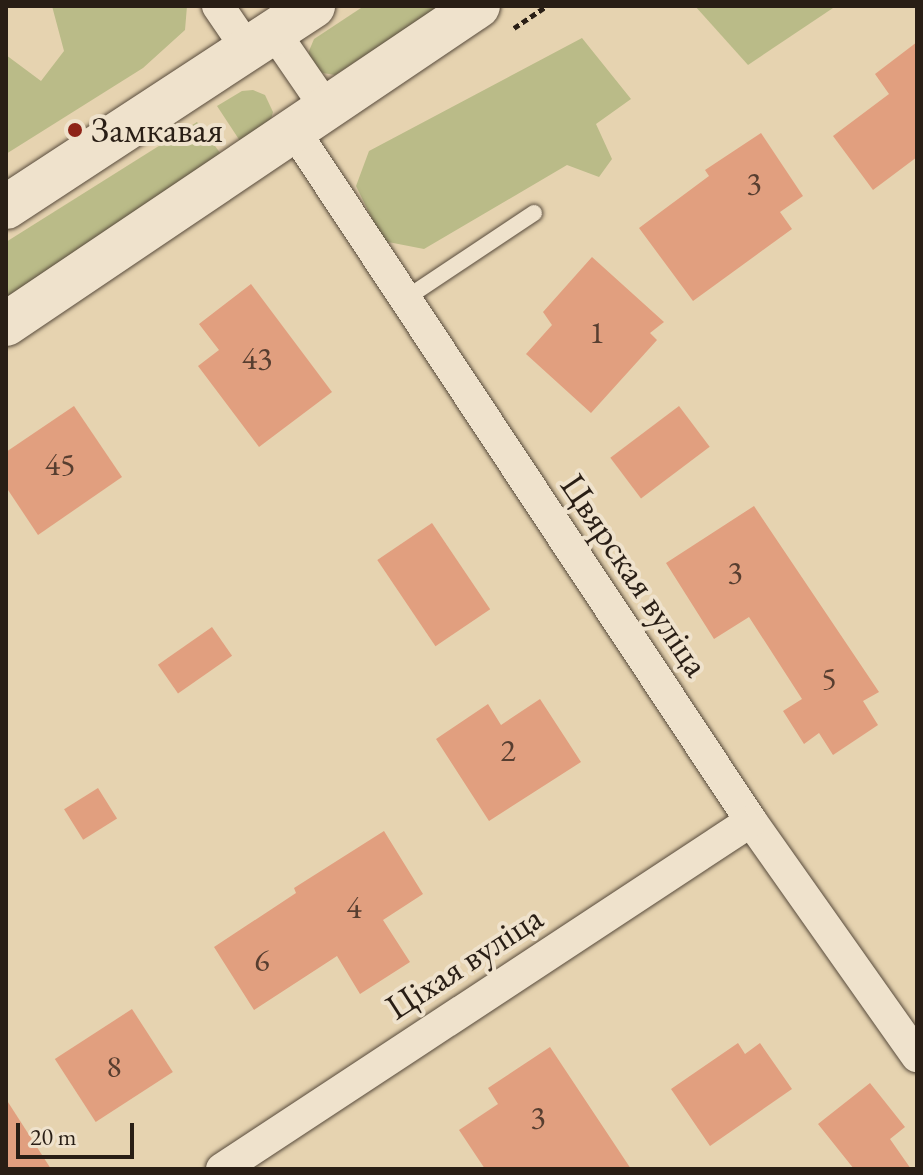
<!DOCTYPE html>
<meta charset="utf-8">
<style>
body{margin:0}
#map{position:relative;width:923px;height:1175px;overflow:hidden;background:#e6d3b0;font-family:"EB Garamond",serif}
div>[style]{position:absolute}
.green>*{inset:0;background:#babb88}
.building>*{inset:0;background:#e19f7f;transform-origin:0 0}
.path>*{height:5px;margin-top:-2.5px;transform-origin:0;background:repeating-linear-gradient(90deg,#291e15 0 6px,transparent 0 10px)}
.roads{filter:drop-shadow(0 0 2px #584b3c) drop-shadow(0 0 2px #584b3c)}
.lane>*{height:16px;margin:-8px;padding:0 8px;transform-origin:8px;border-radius:8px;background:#efe2cc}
.street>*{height:32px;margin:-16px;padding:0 16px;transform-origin:16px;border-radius:16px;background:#efe2cc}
.secondary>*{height:44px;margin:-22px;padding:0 22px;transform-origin:22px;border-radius:22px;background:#efe2cc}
.dots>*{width:22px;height:22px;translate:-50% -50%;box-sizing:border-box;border:4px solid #efe2cc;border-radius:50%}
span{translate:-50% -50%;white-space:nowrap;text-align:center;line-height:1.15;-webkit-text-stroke:8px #efe2cc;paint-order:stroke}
.number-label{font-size:32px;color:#573e30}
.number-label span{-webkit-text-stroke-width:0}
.poi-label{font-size:36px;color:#291e15}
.left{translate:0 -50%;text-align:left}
.street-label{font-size:36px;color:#291e15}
.frame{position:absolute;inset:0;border:8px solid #291e15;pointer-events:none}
.scale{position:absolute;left:16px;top:1123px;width:118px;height:36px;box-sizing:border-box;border:4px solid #291e15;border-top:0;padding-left:10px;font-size:24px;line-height:28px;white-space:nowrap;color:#291e15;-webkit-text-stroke:6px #efe2cc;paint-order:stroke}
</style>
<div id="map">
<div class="green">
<div style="clip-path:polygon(52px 6px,187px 6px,185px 30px,143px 68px,6px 154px,6px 55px,41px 81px,64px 51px)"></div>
<div style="clip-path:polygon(364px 6px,440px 6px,335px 75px,323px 73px,309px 63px,309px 51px,314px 39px)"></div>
<div style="clip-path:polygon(695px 6px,836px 6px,748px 65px)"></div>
<div style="clip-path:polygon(582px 38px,631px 99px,596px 124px,612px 159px,599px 177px,567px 165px,424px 249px,383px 241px,356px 186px,369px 151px)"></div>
<div style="clip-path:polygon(253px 90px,265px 95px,273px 112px,271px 119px,242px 144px,217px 106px,242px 91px)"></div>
<div style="clip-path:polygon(197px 122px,221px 154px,6px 298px,6px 242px)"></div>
</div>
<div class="building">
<div style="clip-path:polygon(917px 42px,917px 157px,873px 190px,833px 136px,889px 94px,875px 74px)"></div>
<div style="clip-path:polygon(761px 133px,803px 196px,780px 212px,792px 229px,693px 301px,639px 228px,709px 176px,705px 170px)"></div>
<div style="clip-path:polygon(592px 257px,664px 322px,650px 333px,657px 340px,591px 413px,526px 354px,552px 325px,543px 312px)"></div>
<div style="clip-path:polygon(251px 284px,332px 392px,259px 447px,198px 366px,219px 350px,199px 324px)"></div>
<div style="clip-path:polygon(74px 406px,122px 477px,38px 535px,6px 487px,6px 452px)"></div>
<div style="left:679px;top:406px;width:51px;height:86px;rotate:53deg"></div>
<div style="clip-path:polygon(754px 506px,879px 692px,863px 701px,878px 725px,833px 755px,819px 733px,804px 744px,783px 711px,802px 699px,749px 617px,714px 639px,666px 563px)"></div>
<div style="left:432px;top:523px;width:104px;height:66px;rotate:56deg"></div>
<div style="left:212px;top:627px;width:35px;height:66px;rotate:55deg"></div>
<div style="clip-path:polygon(540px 699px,581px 762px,489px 821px,436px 739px,488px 704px,501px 725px)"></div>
<div style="left:98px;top:788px;width:36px;height:40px;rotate:58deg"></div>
<div style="clip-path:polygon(384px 831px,423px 894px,383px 920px,410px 962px,360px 994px,337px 956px,254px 1010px,214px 947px,296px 893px,294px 888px)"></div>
<div style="left:132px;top:1009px;width:75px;height:92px;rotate:57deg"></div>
<div style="clip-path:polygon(738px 1043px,745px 1054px,760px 1043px,792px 1089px,710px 1146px,671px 1089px)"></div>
<div style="clip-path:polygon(550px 1047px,631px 1169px,485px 1169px,459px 1130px,498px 1104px,488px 1088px)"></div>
<div style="clip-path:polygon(870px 1083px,905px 1127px,890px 1139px,911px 1169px,854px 1169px,818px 1124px)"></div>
<div style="clip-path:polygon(6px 1099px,51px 1169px,6px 1169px)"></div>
</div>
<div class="path">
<div style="left:514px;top:28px;width:40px;rotate:-34deg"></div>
</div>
<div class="roads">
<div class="lane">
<div style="left:405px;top:299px;width:155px;rotate:-33.7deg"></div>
</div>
<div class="street">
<div style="left:218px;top:6px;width:53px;rotate:55.7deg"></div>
<div style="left:274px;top:32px;width:93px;rotate:55.5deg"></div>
<div style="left:295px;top:132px;width:826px;rotate:56.5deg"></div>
<div style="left:751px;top:821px;width:288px;rotate:54.8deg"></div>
<div style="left:222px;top:1169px;width:633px;rotate:-33.34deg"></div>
</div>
<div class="secondary">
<div style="left:6px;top:207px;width:367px;rotate:-33.2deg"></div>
<div style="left:6px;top:324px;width:569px;rotate:-33.97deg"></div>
</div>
</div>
<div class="dots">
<div style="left:75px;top:130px;background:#8f2418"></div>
</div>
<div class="number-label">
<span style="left:754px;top:183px">3</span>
<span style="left:597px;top:332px">1</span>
<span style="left:257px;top:358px">43</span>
<span style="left:60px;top:464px">45</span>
<span style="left:735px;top:572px">3</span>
<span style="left:829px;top:678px">5</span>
<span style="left:508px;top:750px">2</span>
<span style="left:354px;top:907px">4</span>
<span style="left:262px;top:960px">6</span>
<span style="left:114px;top:1066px">8</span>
<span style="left:538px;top:1117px">3</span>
</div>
<div class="poi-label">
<span class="left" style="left:91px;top:130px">Замкавая</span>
</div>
<div class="street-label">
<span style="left:635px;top:575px;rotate:56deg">Цвярская вуліца</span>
<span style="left:464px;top:962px;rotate:-33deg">Ціхая вуліца</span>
</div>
<div class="frame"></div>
<div class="scale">20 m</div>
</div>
